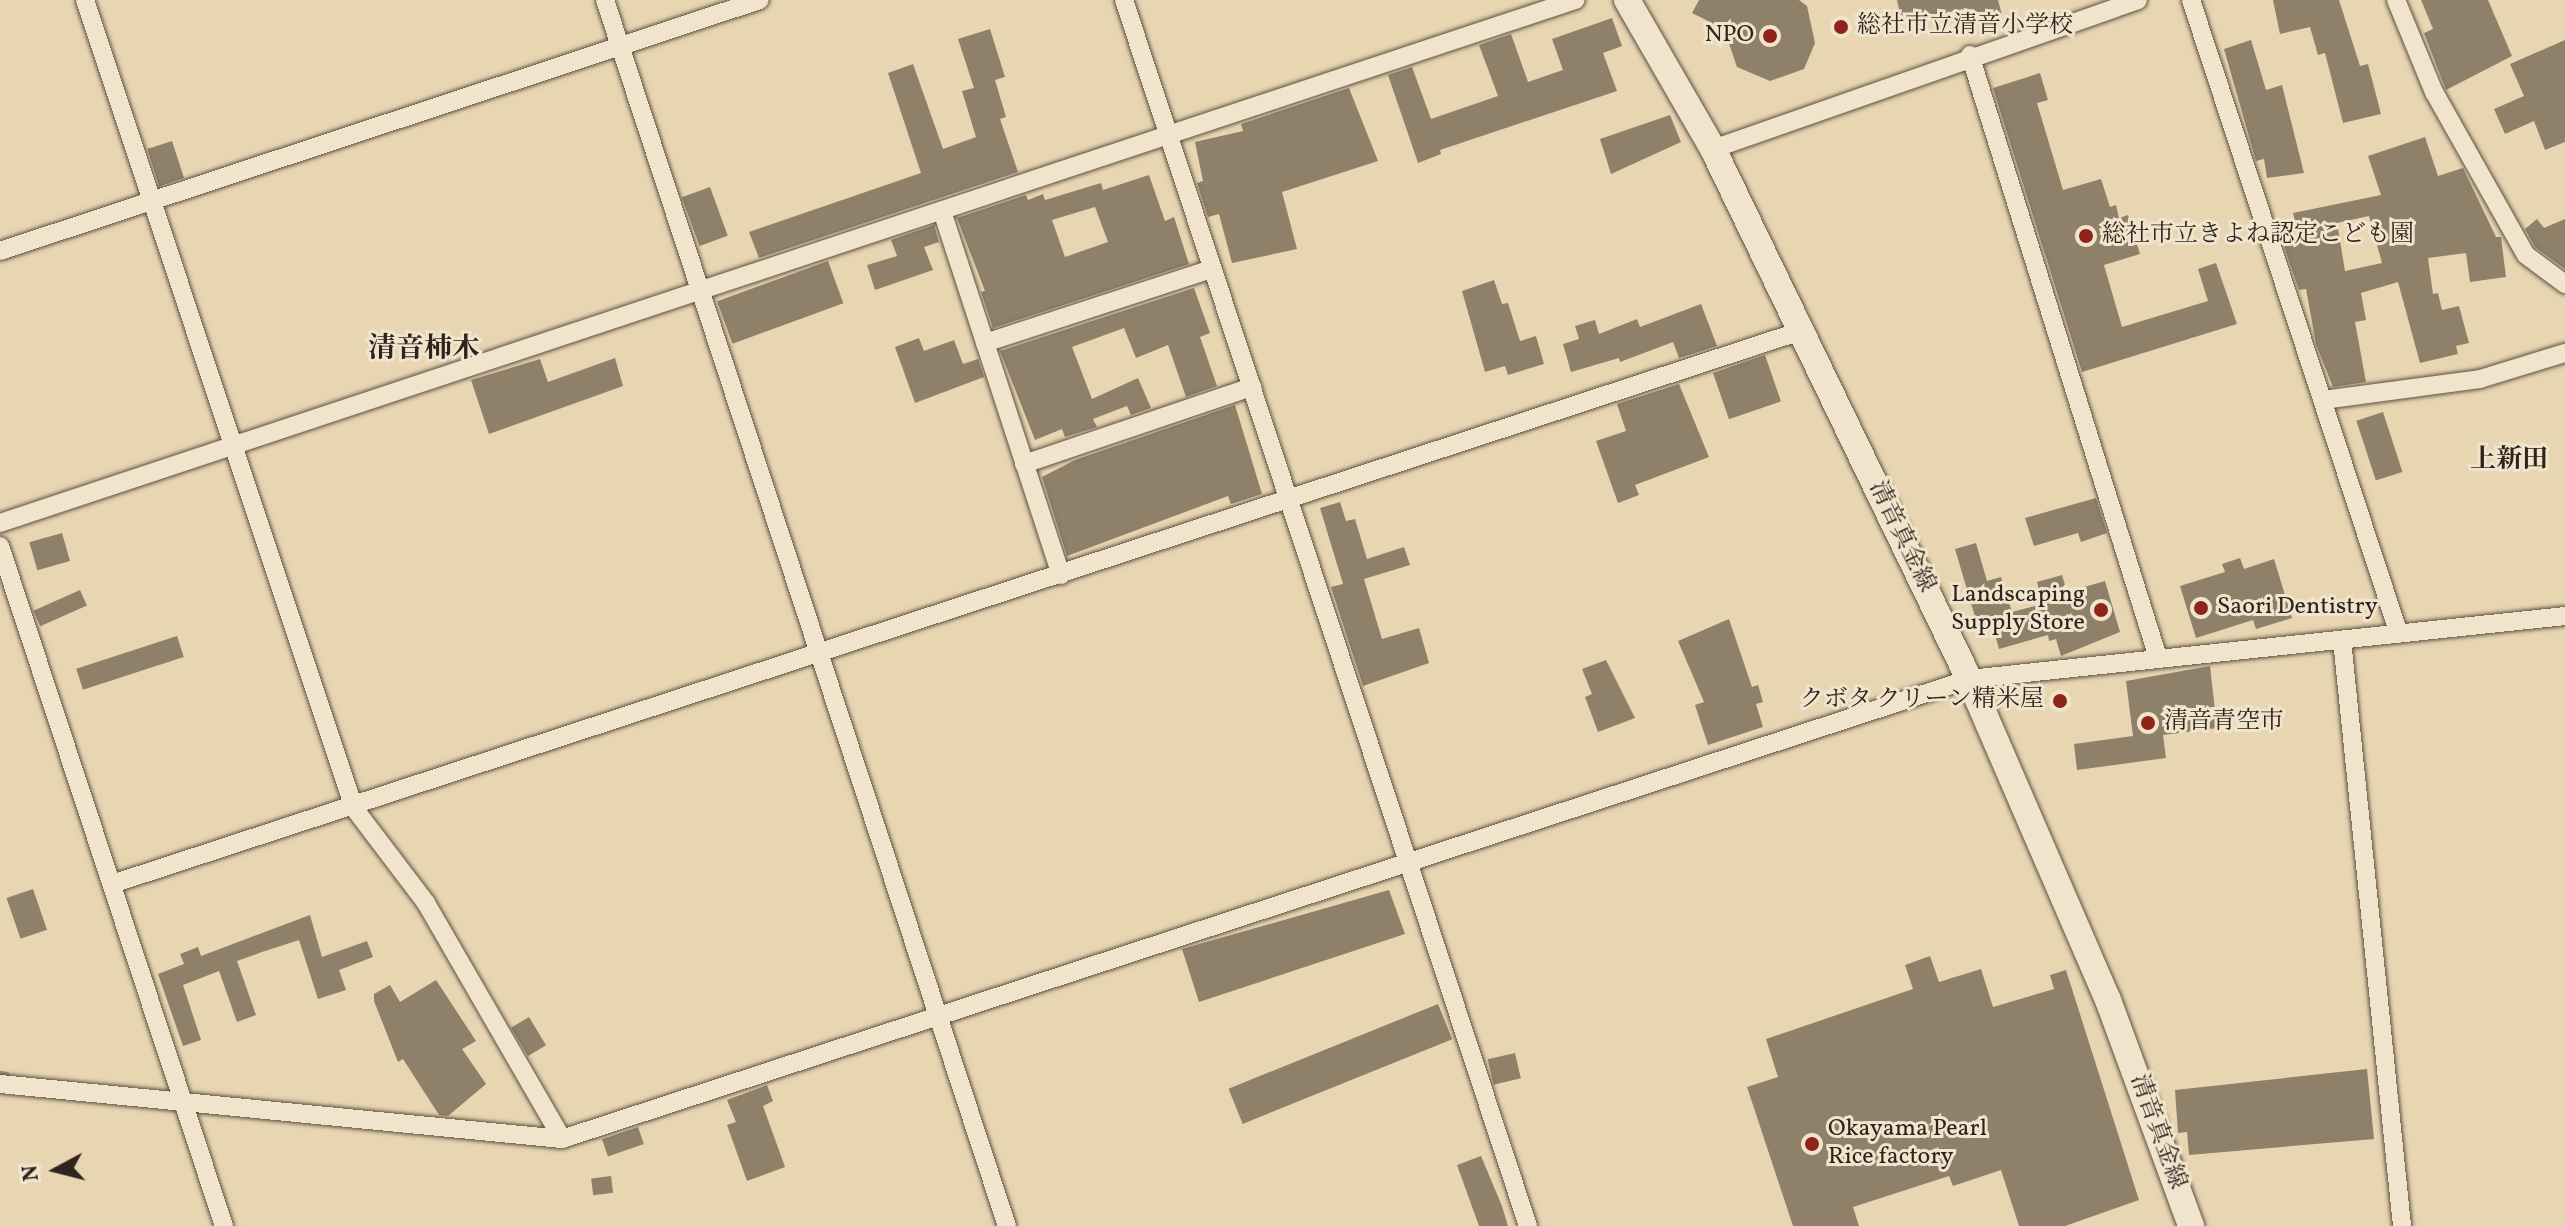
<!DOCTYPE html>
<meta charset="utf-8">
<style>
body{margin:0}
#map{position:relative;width:2565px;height:1226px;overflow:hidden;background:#e8d6b2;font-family:Vollkorn,"Noto Serif JP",serif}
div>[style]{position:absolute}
.stream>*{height:7px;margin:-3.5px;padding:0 3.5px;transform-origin:3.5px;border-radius:3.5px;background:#a9997f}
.building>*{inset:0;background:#8f806a;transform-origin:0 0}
.roads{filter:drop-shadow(0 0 2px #5d5042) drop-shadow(0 0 2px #5d5042)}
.street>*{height:18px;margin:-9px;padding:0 9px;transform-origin:9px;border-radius:9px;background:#f0e4cd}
.secondary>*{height:26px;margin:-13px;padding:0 13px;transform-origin:13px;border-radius:13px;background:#f0e4cd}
.dots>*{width:22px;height:22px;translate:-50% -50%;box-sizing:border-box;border:4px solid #f0e4cd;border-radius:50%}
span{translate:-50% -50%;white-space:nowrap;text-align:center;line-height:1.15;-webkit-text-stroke:6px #f0e4cd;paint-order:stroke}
.poi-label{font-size:24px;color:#2f231d}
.left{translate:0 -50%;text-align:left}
.right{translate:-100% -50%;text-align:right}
.street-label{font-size:24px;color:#2f231d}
.neighbourhood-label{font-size:26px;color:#2f231d;font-weight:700}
.quarter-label{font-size:28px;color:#2f231d;font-weight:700}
.north{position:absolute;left:16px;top:1130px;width:80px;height:80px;-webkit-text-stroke:6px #f0e4cd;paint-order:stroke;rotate:263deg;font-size:22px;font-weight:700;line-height:32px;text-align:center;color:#2f231d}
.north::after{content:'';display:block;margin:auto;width:28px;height:36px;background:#2f231d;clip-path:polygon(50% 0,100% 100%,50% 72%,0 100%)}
</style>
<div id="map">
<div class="stream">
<div style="left:0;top:1074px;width:6px;rotate:9deg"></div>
</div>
<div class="building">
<div style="clip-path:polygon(1699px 0,1799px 0,1807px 6px,1815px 43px,1804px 69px,1770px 81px,1737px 67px,1724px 29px,1692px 13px)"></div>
<div style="clip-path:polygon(1897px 0,1998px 0,2002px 15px,1971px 23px,1967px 8px,1902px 23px)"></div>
<div style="clip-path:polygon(2273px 0,2339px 0,2360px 66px,2368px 64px,2381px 114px,2343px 123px,2325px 53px,2318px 55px,2310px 27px,2280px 34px)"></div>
<div style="clip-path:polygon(2421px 0,2488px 0,2512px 56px,2446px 90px,2424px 33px,2433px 29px)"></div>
<div style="clip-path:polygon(1612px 18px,1622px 46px,1603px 53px,1617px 91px,1440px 150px,1441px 154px,1418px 163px,1388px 75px,1412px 67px,1431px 119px,1498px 96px,1479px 45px,1511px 34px,1528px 82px,1563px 70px,1552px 39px)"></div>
<div style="clip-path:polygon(990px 29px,1005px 77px,995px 80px,1006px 117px,1000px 119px,1018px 172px,759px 258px,749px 232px,921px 173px,888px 73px,913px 64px,943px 149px,976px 137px,962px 91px,974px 88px,958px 39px)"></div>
<div style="clip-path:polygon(2251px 40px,2266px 90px,2282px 85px,2304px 173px,2267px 178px,2264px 159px,2256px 161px,2224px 49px)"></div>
<div style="clip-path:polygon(2565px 40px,2565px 142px,2545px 150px,2534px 121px,2505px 134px,2494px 109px,2524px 96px,2510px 64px)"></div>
<div style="clip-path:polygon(2040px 73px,2048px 100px,2037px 103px,2063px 190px,2101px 179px,2110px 207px,2116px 205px,2119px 218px,2128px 215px,2140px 254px,2104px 265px,2122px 327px,2208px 301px,2198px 269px,2216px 263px,2237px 324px,2082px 372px,1993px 88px)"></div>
<div style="clip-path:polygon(1349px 88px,1378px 161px,1282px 192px,1297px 249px,1232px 263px,1219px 214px,1208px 217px,1197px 183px,1203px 181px,1195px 142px,1243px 131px,1241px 124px)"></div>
<div style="clip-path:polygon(1670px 115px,1681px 142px,1611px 174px,1600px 139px)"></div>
<div style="clip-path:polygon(evenodd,2425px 137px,2438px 176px,2463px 168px,2496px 237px,2501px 237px,2506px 277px,2470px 282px,2466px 253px,2428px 258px,2433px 294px,2438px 293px,2442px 310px,2459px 306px,2469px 343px,2456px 346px,2458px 354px,2420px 363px,2398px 282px,2361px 293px,2366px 320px,2355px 322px,2366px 382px,2333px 387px,2316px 344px,2306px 289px,2299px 290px,2285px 249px,2284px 241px,2299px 238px,2293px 213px,2381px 195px,2368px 156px,2425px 137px,2369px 216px,2382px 263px,2345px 271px,2337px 223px,2369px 216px)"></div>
<div style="left:172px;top:141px;width:39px;height:26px;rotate:72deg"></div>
<div style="clip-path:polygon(evenodd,1149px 175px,1165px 221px,1174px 217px,1189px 264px,993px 328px,981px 292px,985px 291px,957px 218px,1026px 195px,1028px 200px,1043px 194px,1045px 200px,1101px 183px,1103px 190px,1149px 175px,1095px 207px,1108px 242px,1065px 257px,1052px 220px,1095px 207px)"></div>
<div style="left:710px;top:187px;width:52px;height:30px;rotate:70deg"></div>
<div style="clip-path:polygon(2537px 219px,2544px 228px,2565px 219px,2565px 269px,2535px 247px,2525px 229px)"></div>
<div style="clip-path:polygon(934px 225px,939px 242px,924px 247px,933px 270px,875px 290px,867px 265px,897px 256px,891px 240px)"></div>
<div style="left:828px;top:261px;width:45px;height:118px;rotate:70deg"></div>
<div style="clip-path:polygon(1494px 280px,1502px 304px,1508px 303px,1520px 341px,1536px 336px,1544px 364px,1508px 375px,1505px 366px,1485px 372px,1462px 291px)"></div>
<div style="clip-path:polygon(1194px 288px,1210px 333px,1200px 337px,1217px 386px,1186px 397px,1168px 345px,1136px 358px,1124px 328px,1072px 347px,1092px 399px,1138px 378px,1151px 408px,1131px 415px,1127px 406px,1093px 419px,1097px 427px,1065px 437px,1062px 429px,1035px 440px,1000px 351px)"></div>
<div style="clip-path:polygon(1701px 304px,1717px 346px,1679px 358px,1673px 342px,1620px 362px,1619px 358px,1571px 372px,1563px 344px,1579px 339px,1575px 326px,1595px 320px,1599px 334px,1637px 319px,1640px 327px)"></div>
<div style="clip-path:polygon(919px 338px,924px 351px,954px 340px,963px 364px,978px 359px,984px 377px,915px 403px,895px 347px)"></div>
<div style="left:1765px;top:355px;width:49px;height:55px;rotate:71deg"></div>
<div style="clip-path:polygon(615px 358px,623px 386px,489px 434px,471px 380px,540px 359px,548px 382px)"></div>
<div style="clip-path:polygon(1679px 384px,1709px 457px,1635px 485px,1639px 495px,1618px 503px,1596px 441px,1626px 431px,1617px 404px)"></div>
<div style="clip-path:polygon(1235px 405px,1262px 494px,1231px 504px,1228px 496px,1067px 556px,1042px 477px,1075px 460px)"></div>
<div style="left:2383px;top:412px;width:63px;height:28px;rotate:72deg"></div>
<div style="clip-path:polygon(2096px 498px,2107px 533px,2081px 542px,2078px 533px,2034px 546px,2025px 518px)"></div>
<div style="clip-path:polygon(1340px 502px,1346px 521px,1355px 519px,1367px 559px,1404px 547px,1410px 565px,1364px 579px,1382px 639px,1419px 628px,1429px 663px,1363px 686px,1331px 587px,1343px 584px,1320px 508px)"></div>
<div style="left:62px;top:533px;width:29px;height:34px;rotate:74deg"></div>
<div style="clip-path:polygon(1976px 543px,1987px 581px,2001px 577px,2012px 612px,2043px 604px,2037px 582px,2062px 575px,2067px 592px,2105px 581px,2120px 632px,2061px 656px,2056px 639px,2049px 641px,2048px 635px,1999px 649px,1990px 616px,1976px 620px,1955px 549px)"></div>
<div style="clip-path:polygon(2240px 558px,2244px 569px,2274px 559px,2292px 618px,2256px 629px,2253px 620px,2196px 638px,2180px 586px,2225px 572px,2222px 564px)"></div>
<div style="left:80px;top:590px;width:17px;height:51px;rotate:66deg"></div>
<div style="clip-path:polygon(1729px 619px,1752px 687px,1758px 685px,1763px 702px,1756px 704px,1763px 727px,1708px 745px,1695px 705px,1704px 702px,1678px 641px)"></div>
<div style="left:177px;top:636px;width:22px;height:106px;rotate:72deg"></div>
<div style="clip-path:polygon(1606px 660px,1635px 718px,1598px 732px,1585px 697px,1592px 694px,1582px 669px)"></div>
<div style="clip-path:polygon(2210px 666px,2217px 728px,2163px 735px,2166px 758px,2077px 770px,2074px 744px,2133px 736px,2126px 681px)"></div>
<div style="left:33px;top:889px;width:43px;height:28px;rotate:71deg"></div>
<div style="clip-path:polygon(1389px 890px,1405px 934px,1199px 1002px,1182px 949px)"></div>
<div style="clip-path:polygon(310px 915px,322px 957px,367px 941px,373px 957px,339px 970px,346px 990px,318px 999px,299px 940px,262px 952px,237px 961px,256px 1015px,237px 1022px,219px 971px,183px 985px,201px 1040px,183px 1046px,158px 974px,184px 964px,180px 954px,198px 947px,201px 956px)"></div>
<div style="clip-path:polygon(1930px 956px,1939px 982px,1981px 969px,1993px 1007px,2054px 989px,2050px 975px,2066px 970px,2139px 1200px,2065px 1226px,2019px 1226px,2001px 1170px,1953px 1186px,1949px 1176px,1853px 1207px,1859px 1226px,1793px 1226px,1747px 1087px,1778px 1077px,1766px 1039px,1913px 989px,1905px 965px)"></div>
<div style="clip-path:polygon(436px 980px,476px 1041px,462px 1049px,486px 1084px,448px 1116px,439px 1115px,403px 1059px,398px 1062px,374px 1001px,374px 994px,390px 985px,400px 1002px)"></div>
<div style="left:1438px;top:1004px;width:38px;height:226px;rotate:68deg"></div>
<div style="left:529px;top:1017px;width:33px;height:21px;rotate:59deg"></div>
<div style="left:1515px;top:1053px;width:26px;height:28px;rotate:77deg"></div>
<div style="clip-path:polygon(2367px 1069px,2374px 1139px,2189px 1155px,2187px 1132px,2178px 1133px,2175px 1090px)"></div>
<div style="clip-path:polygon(767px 1085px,773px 1101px,763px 1106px,785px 1167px,747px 1181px,727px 1125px,736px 1122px,727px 1100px)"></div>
<div style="left:638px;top:1127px;width:18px;height:38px;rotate:71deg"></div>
<div style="clip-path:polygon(1481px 1156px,1502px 1206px,1508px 1226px,1479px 1226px,1457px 1165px)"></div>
<div style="left:611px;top:1176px;width:17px;height:20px;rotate:83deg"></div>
</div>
<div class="roads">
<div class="street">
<div style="left:85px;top:0;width:852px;rotate:71.59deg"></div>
<div style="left:354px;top:808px;width:119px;rotate:52.8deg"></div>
<div style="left:426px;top:903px;width:272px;rotate:60deg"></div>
<div style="left:605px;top:0;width:1290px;rotate:71.85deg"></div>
<div style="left:1124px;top:0;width:1291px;rotate:71.76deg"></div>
<div style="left:2191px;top:0;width:667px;rotate:71.84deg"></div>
<div style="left:2396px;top:0;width:100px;rotate:67.6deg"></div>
<div style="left:2434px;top:92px;width:187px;rotate:60.6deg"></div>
<div style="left:2526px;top:255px;width:49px;rotate:36.6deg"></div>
<div style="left:1970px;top:55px;width:632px;rotate:72.68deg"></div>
<div style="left:1713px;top:149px;width:450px;rotate:-19.3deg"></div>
<div style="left:942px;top:211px;width:383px;rotate:71.9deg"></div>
<div style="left:0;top:251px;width:800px;rotate:-18.28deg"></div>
<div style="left:985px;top:343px;width:239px;rotate:-18.1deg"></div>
<div style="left:2323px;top:400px;width:158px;rotate:-7.6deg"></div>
<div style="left:2480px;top:379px;width:89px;rotate:-17deg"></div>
<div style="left:1024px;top:464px;width:241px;rotate:-18.7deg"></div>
<div style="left:0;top:523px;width:1660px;rotate:-18.37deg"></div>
<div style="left:0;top:546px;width:716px;rotate:71.77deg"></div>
<div style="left:2342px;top:640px;width:589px;rotate:84.15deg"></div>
<div style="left:112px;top:884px;width:1777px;rotate:-18.13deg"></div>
<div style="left:0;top:1084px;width:565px;rotate:5.59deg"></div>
<div style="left:562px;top:1139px;width:1480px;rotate:-18.1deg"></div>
<div style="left:1969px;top:679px;width:599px;rotate:-6.03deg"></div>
</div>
<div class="secondary">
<div style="left:1627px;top:0;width:172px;rotate:60deg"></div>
<div style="left:1713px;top:149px;width:589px;rotate:64.22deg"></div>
<div style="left:1969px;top:679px;width:350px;rotate:66.6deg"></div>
<div style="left:2108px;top:1000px;width:241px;rotate:69.8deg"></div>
</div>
</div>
<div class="dots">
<div style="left:1841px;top:27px;background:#8f2418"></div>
<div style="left:1770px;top:36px;background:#8f2418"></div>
<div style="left:2086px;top:236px;background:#8f2418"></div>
<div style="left:2201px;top:608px;background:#8f2418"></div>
<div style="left:2101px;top:610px;background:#8f2418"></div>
<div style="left:2060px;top:701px;background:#8f2418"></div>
<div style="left:2148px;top:723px;background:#8f2418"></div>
<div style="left:1812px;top:1144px;background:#8f2418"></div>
</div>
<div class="poi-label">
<span class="left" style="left:1857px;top:27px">総社市立清音小学校</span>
<span class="right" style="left:1754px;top:36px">NPO</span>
<span class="left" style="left:2102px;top:236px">総社市立きよね認定こども園</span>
<span class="right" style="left:2085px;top:610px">Landscaping<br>Supply Store</span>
<span class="left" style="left:2217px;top:608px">Saori Dentistry</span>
<span class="right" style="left:2044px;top:701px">クボタ クリーン精米屋</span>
<span class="left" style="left:2164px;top:723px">清音青空市</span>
<span class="left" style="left:1828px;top:1144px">Okayama Pearl<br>Rice factory</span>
</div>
<div class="street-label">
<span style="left:1901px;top:537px;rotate:64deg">清音真金線</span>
<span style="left:2157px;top:1132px;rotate:70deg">清音真金線</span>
</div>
<div class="neighbourhood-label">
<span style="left:2509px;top:461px">上新田</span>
</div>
<div class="quarter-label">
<span style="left:424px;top:350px">清音柿木</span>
</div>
<div class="north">N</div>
</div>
